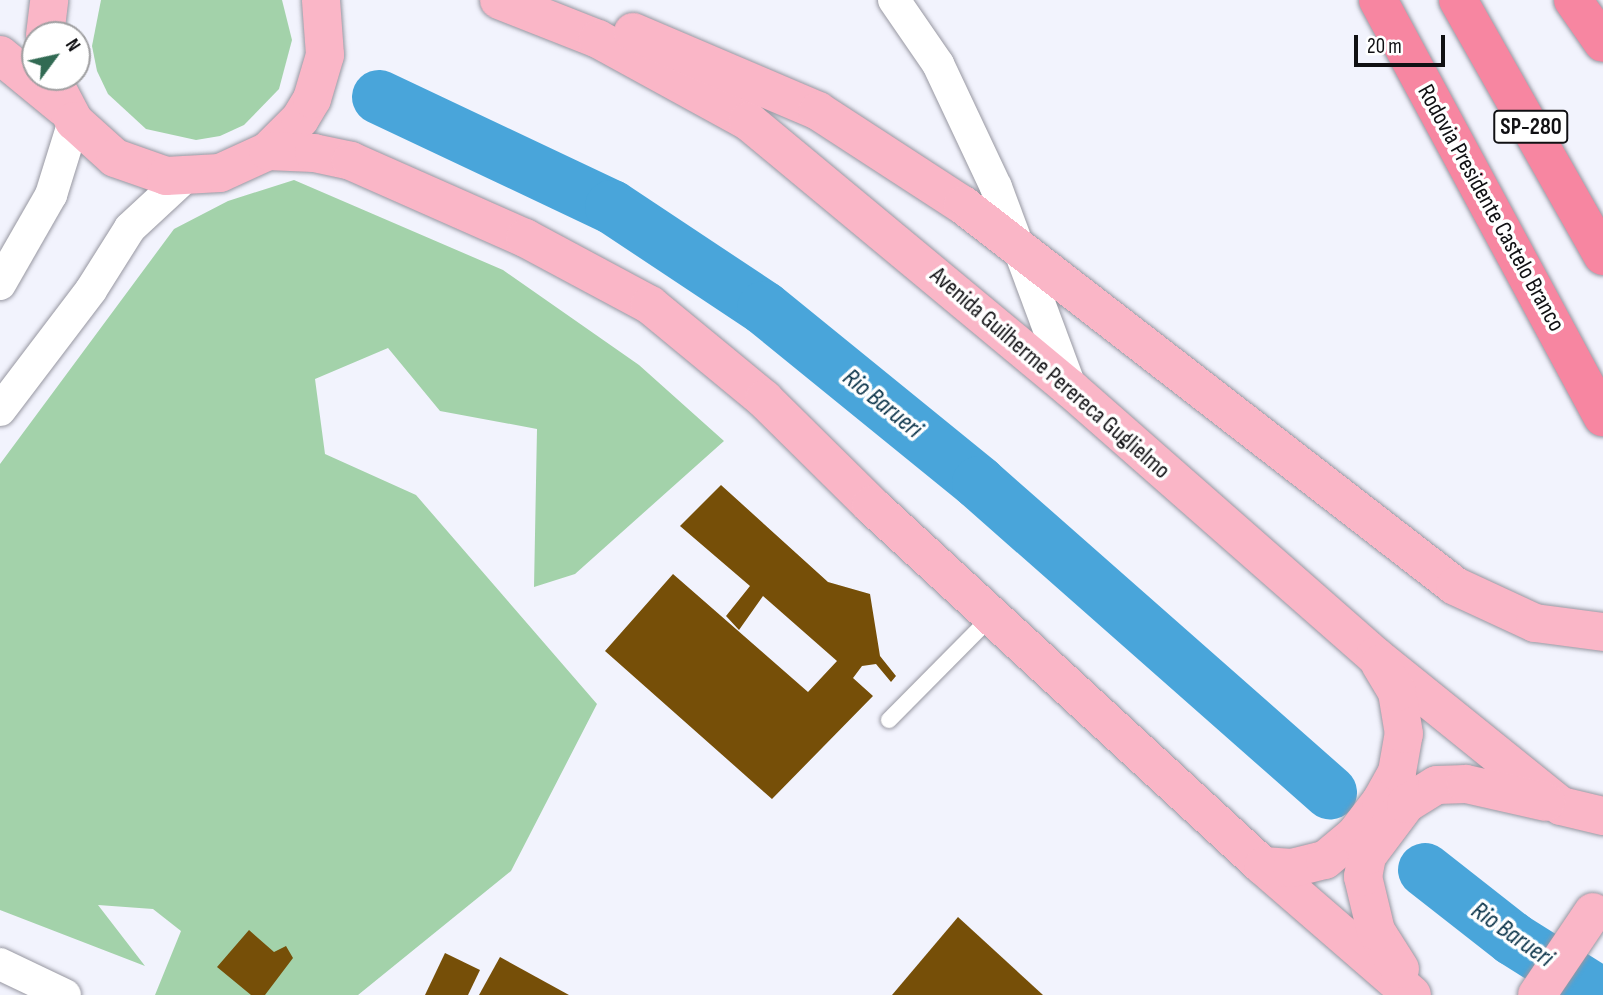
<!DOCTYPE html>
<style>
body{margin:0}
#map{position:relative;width:1603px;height:995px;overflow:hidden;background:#f2f3fd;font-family:"Sofia Sans Condensed",sans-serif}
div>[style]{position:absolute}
.green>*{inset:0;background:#a3d2aa}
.river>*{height:54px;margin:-27px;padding:0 27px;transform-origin:27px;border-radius:27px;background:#49a5da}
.building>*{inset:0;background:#764f08}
.roads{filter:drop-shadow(0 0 2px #9797a1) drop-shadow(0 0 2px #9797a1)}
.lane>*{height:16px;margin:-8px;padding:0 8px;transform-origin:8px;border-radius:8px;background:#fff}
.street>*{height:32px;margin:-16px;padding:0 16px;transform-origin:16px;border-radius:16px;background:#fff}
.primary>*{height:38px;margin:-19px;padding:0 19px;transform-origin:19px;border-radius:19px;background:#fab6c7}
.highway>*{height:38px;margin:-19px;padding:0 19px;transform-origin:19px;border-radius:19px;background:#f786a1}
span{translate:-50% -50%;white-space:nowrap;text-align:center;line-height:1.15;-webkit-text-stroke:7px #fff;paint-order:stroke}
.shield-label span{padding:2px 5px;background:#fff;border:2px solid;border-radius:5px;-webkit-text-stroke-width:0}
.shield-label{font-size:23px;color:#101013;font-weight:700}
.street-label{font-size:24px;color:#101013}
.water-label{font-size:26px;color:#0a3349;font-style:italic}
.north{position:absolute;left:21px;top:21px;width:70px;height:70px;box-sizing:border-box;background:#fff;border:2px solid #9f9fa1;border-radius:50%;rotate:57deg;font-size:19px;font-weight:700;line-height:28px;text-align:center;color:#101013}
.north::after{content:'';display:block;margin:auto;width:24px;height:32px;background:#316a53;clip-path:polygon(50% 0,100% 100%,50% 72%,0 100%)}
.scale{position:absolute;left:1354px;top:35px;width:91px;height:32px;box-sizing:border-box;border:4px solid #101013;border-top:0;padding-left:9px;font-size:21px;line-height:24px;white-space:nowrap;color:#101013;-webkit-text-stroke:5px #fff;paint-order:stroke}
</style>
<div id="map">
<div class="green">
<div style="clip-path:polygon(101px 0,282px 0,292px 40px,279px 89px,244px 125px,220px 136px,196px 140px,146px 129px,108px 94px,97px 71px,92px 46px)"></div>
<div style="clip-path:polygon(294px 180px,503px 270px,639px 365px,724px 441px,575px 574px,534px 587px,537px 429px,440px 411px,388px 348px,315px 379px,325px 454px,416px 495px,597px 704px,511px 871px,358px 995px,155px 995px,181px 931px,153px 909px,98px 905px,145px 966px,0 910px,0 464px,174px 229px,228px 201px)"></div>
</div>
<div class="river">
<div style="left:379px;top:97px;width:258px;rotate:25.3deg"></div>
<div style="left:612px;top:207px;width:182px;rotate:33.6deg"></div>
<div style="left:764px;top:308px;width:277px;rotate:39.1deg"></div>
<div style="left:979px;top:483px;width:468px;rotate:41.4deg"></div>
<div style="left:1425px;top:870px;width:112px;rotate:38.1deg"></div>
<div style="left:1513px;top:939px;width:105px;rotate:32.2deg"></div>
</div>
<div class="building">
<div style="clip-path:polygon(721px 485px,828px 582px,870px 594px,880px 656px,896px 676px,891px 682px,876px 664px,862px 666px,853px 678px,873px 696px,772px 799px,605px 651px,673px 574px,808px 692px,837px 661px,763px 596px,739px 630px,726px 616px,750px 586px,680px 526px)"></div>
<div style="clip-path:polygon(958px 917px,1043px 995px,892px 995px)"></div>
<div style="clip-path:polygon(249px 930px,274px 952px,286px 946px,293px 958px,265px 995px,251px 995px,217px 967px)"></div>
<div style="clip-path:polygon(445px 953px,480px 970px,468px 995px,425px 995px)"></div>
<div style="clip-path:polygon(500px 957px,569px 995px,479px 995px)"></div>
</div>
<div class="roads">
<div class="lane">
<div style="left:889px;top:720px;width:146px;rotate:-45.3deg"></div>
</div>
<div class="street">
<div style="left:894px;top:0;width:78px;rotate:55.5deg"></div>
<div style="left:938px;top:64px;width:136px;rotate:64.8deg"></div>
<div style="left:996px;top:187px;width:215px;rotate:69.6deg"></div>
<div style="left:0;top:284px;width:103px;rotate:-60.2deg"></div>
<div style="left:51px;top:195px;width:77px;rotate:-72.7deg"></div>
<div style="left:0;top:410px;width:151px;rotate:-52.8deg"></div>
<div style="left:91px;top:290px;width:73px;rotate:-57.8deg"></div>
<div style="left:130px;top:228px;width:75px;rotate:-42.8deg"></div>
<div style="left:0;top:964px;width:72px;rotate:25.5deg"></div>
</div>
<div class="primary">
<div style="left:499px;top:0;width:106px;rotate:21.5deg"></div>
<div style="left:598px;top:39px;width:171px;rotate:28.7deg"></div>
<div style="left:748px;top:121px;width:420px;rotate:39.7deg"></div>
<div style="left:1071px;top:389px;width:405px;rotate:41.3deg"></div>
<div style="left:1375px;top:656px;width:239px;rotate:38.9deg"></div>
<div style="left:1561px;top:806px;width:43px;rotate:13.4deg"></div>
<div style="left:633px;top:32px;width:201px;rotate:23.1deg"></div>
<div style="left:818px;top:111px;width:173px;rotate:33deg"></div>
<div style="left:963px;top:205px;width:622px;rotate:37.75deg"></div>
<div style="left:1455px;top:586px;width:88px;rotate:24.8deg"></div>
<div style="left:1535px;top:623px;width:69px;rotate:7.5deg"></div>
<div style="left:45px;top:35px;width:35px;rotate:-83deg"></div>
<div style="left:0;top:55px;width:82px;rotate:39.5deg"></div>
<div style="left:51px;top:77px;width:50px;rotate:62.4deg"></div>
<div style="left:74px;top:121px;width:55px;rotate:42.1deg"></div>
<div style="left:115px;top:158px;width:54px;rotate:19.4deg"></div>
<div style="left:166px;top:176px;width:54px;rotate:-3.2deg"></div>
<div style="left:220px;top:173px;width:53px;rotate:-24.6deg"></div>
<div style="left:268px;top:151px;width:45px;rotate:-45deg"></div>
<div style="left:300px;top:119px;width:23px;rotate:-59deg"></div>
<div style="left:312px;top:99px;width:46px;rotate:-73.5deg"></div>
<div style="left:325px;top:55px;width:55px;rotate:-94.2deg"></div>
<div style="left:268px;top:151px;width:46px;rotate:2.5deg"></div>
<div style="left:314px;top:153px;width:38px;rotate:12deg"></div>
<div style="left:351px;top:161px;width:190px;rotate:23.9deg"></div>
<div style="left:525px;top:238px;width:142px;rotate:28.2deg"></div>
<div style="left:650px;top:305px;width:148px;rotate:39.5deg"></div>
<div style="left:764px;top:399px;width:151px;rotate:44.7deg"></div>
<div style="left:871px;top:505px;width:533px;rotate:42.64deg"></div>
<div style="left:1263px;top:866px;width:197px;rotate:40.9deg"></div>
<div style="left:1263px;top:866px;width:29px;rotate:4deg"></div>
<div style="left:1292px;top:868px;width:34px;rotate:-14deg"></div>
<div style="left:1325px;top:860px;width:39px;rotate:-40deg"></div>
<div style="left:1355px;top:835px;width:43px;rotate:-52.6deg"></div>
<div style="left:1381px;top:801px;width:33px;rotate:-61deg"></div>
<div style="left:1397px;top:772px;width:39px;rotate:-80deg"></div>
<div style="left:1404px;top:734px;width:43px;rotate:-99.5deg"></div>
<div style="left:1397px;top:692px;width:33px;rotate:-121deg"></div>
<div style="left:1400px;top:969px;width:45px;rotate:-122.3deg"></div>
<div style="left:1376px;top:931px;width:56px;rotate:-103.5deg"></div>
<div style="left:1363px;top:877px;width:21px;rotate:-79deg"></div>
<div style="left:1367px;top:856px;width:65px;rotate:-53.1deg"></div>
<div style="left:1406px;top:804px;width:36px;rotate:-32deg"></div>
<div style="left:1437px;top:785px;width:29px;rotate:-2deg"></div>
<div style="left:1466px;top:784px;width:82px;rotate:12.7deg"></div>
<div style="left:1537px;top:995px;width:100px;rotate:-56deg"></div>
</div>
<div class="highway">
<div style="left:1378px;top:0;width:474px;rotate:61.7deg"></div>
<div style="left:1458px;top:0;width:294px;rotate:60.5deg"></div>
<div style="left:1573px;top:0;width:52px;rotate:55.1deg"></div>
</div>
</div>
<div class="shield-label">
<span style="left:1531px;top:127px">SP-280</span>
</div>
<div class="street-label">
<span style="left:1491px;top:208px;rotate:61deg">Rodovia Presidente Castelo Branco</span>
<span style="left:1050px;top:373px;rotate:41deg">Avenida Guilherme Perereca Guglielmo</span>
</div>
<div class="water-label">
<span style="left:882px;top:404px;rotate:39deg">Rio Barueri</span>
<span style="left:1512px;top:935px;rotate:35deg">Rio Barueri</span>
</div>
<div class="north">N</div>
<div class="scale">20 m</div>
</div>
